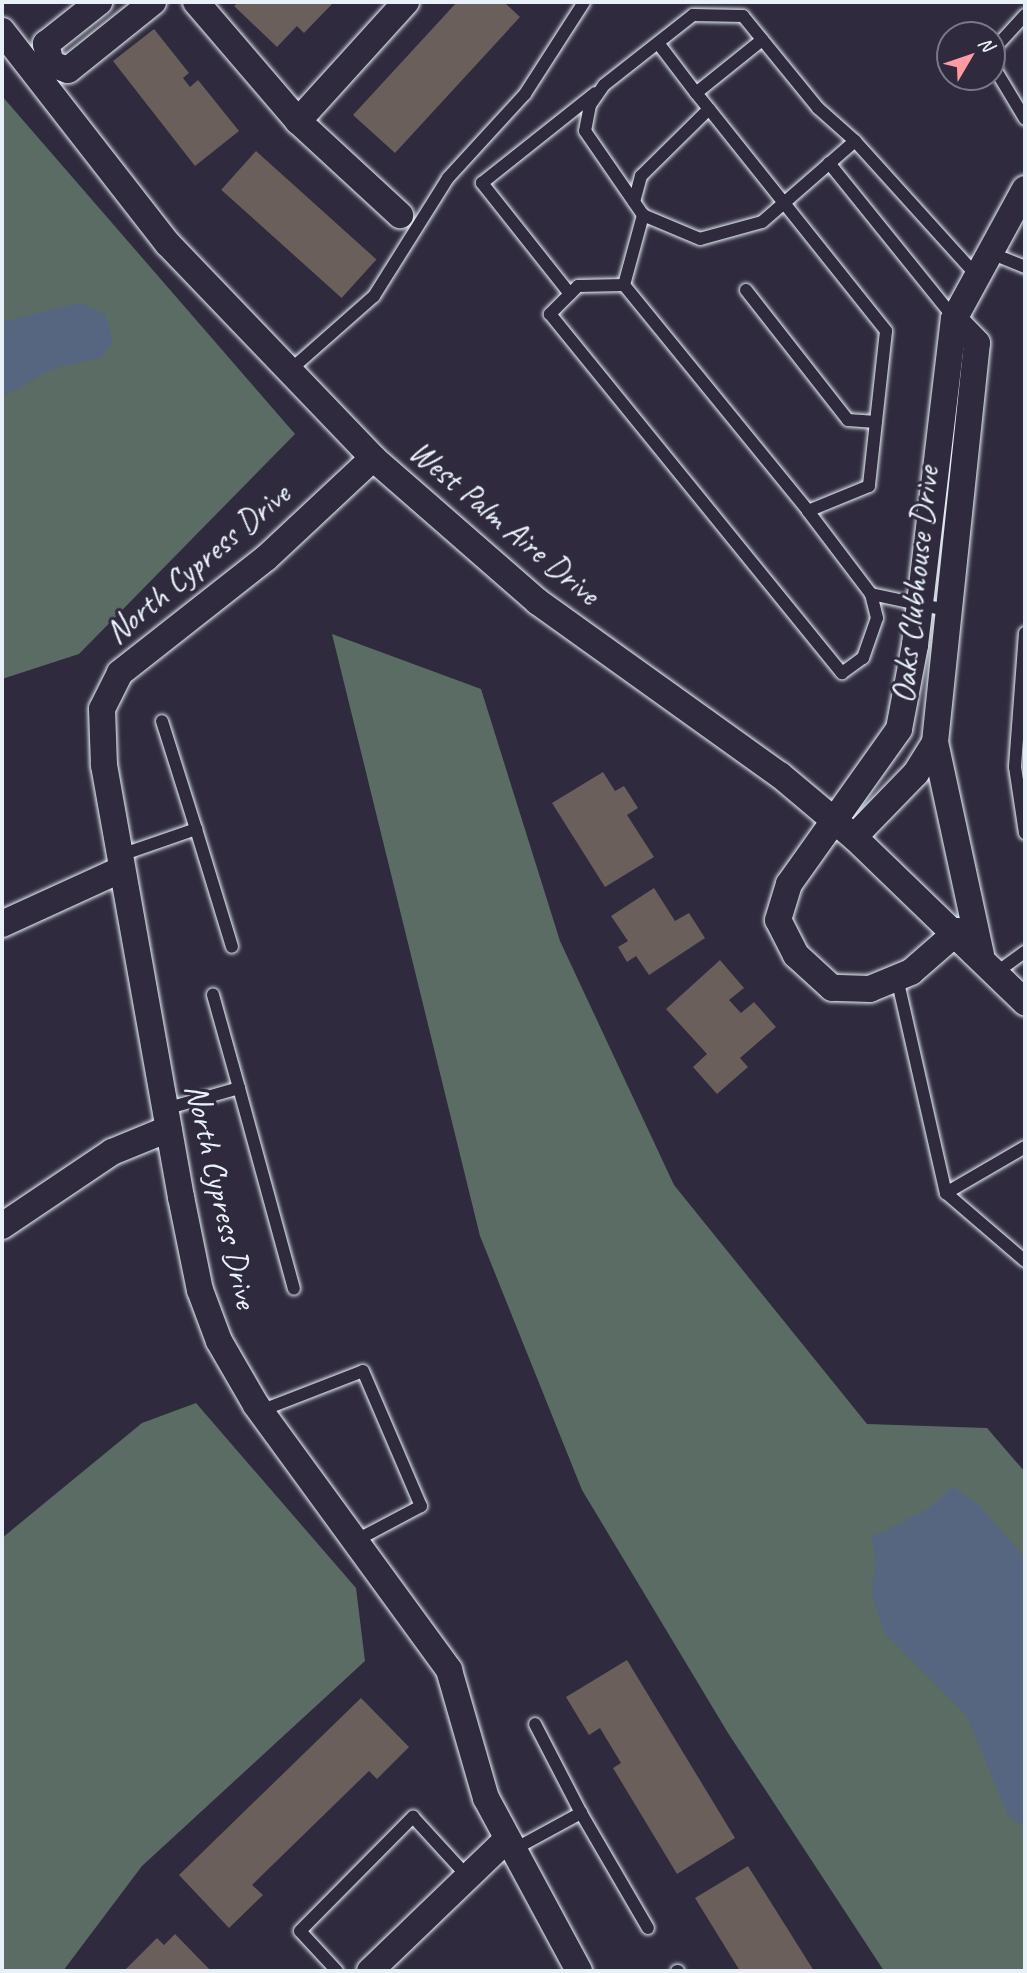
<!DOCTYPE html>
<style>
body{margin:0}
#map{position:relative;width:1027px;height:1973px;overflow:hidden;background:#2f2a3d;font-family:Caveat,sans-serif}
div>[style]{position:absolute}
.green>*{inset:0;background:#5a6c64}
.water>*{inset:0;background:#566680}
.building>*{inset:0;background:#6a5f5a;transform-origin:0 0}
.roads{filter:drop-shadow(0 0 2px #e8f1f8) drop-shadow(0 0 2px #e8f1f8)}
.lane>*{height:12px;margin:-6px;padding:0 6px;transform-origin:6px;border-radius:6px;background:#2f2a3d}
.street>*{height:26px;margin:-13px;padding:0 13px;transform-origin:13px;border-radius:13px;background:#2f2a3d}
span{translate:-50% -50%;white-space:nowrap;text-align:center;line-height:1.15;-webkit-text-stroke:6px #2f2a3d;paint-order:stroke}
.street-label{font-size:33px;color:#e8f1f8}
.frame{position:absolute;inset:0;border:4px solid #e8f1f8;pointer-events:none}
.north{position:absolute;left:936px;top:21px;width:70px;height:70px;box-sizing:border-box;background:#2f2a3d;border:2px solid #797a88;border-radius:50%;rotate:51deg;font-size:19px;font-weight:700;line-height:28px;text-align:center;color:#e8f1f8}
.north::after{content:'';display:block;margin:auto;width:24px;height:32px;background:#ff9aa2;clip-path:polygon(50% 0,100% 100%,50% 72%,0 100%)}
</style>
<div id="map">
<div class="green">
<div style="clip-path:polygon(2px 96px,295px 434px,79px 654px,2px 679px)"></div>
<div style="clip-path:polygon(332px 634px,481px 689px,560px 941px,674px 1185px,867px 1424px,987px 1428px,1025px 1472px,1025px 1971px,884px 1971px,728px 1733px,582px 1490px,480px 1236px)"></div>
<div style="clip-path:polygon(196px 1403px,356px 1588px,365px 1661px,142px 1866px,63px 1971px,2px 1971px,2px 1538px,142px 1423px)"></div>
</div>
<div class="water">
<div style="clip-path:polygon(80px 303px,105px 314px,113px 341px,101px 358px,54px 368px,2px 397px,2px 322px)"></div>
<div style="clip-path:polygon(952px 1487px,978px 1504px,1025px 1558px,1025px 1828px,1008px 1815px,967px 1716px,885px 1633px,871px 1592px,876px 1563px,872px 1537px,930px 1508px)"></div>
</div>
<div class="building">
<div style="clip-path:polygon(239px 2px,334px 2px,304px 33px,297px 26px,277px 47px,234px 6px)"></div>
<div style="clip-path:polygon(457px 2px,504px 2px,520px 17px,395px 153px,353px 115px)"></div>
<div style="clip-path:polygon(154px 29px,189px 73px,183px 78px,190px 87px,198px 80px,239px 131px,195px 166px,113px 61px)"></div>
<div style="left:256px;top:151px;width:162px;height:52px;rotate:42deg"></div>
<div style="clip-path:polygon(603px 772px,615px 791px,624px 786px,638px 808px,627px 815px,654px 857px,605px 887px,552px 803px)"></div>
<div style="clip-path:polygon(654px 888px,675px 921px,689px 913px,705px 938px,649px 975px,636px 956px,627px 962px,618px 947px,628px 941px,611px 916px)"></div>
<div style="clip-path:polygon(720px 960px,744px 988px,729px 1000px,741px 1013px,754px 1002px,776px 1027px,740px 1058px,748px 1067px,717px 1094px,693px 1067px,707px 1054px,666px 1009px)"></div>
<div style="clip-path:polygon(627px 1660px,735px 1838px,677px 1874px,613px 1768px,621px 1763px,600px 1728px,589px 1735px,566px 1697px)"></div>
<div style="clip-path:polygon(361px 1698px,409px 1747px,377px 1779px,369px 1771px,252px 1885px,263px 1895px,229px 1928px,179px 1875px)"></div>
<div style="clip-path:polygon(748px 1866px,814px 1971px,740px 1971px,695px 1898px)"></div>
<div style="clip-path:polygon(175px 1934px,211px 1971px,124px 1971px,157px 1938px,164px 1945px)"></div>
</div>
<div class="roads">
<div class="lane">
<div style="left:1025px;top:15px;width:47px;rotate:132.4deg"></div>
<div style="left:993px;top:50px;width:19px;rotate:84deg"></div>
<div style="left:995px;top:69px;width:58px;rotate:59deg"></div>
<div style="left:658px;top:43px;width:63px;rotate:52.8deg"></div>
<div style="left:696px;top:93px;width:85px;rotate:-38.8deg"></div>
<div style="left:709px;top:109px;width:284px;rotate:51.4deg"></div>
<div style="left:886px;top:331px;width:156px;rotate:96.3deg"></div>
<div style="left:869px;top:486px;width:66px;rotate:157.7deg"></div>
<div style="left:808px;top:511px;width:104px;rotate:52.8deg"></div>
<div style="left:871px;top:594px;width:81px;rotate:12.1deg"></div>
<div style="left:855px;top:141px;width:123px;rotate:138.9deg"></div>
<div style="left:762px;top:222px;width:64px;rotate:164.7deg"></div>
<div style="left:700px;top:239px;width:62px;rotate:-157.2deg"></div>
<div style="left:643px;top:215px;width:102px;rotate:-124.6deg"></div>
<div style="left:585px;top:131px;width:26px;rotate:-79deg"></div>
<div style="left:590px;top:105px;width:24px;rotate:-55deg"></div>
<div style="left:604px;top:85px;width:113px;rotate:-38.2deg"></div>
<div style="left:693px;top:15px;width:50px;rotate:1.1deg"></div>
<div style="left:743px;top:16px;width:119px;rotate:50.8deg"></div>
<div style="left:818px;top:108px;width:50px;rotate:41.7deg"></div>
<div style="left:855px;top:141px;width:183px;rotate:47.9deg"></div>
<div style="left:829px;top:163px;width:199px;rotate:51.1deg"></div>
<div style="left:634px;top:202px;width:27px;rotate:-75deg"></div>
<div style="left:641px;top:176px;width:95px;rotate:-44.6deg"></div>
<div style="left:709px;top:109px;width:21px;rotate:-129deg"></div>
<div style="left:993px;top:254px;width:35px;rotate:22deg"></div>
<div style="left:624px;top:285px;width:46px;rotate:178.8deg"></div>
<div style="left:578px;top:286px;width:40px;rotate:135deg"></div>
<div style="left:550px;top:314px;width:463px;rotate:50.9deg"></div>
<div style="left:842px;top:673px;width:26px;rotate:-36deg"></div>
<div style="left:863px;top:658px;width:42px;rotate:-70.7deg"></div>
<div style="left:877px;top:618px;width:25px;rotate:-104deg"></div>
<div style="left:624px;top:285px;width:291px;rotate:50.8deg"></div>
<div style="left:624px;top:285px;width:73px;rotate:-74.8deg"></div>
<div style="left:746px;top:290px;width:165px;rotate:51.9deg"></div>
<div style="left:848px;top:420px;width:28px;rotate:4deg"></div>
<div style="left:570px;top:294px;width:142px;rotate:-128.4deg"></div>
<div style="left:482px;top:183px;width:144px;rotate:-38.5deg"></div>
<div style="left:289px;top:371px;width:113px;rotate:-41.4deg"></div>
<div style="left:374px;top:296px;width:139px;rotate:-57.9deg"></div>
<div style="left:448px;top:178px;width:114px;rotate:-47.5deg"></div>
<div style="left:525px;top:94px;width:109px;rotate:-57.3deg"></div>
<div style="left:1025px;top:633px;width:134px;rotate:94.3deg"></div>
<div style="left:1015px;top:767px;width:67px;rotate:81.4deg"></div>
<div style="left:196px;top:829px;width:123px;rotate:73deg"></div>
<div style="left:118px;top:856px;width:83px;rotate:-19.1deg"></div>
<div style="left:196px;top:829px;width:113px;rotate:-107.5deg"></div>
<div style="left:997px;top:972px;width:34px;rotate:-36deg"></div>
<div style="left:897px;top:978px;width:221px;rotate:77.2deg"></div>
<div style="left:946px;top:1193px;width:104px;rotate:40.7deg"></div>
<div style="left:239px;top:1088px;width:208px;rotate:74.7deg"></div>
<div style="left:165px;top:1109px;width:77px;rotate:-15.8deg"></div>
<div style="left:239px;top:1088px;width:97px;rotate:-105.6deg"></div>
<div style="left:946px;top:1193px;width:91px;rotate:-30.2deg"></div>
<div style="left:260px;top:1411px;width:110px;rotate:-21.2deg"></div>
<div style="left:363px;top:1371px;width:147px;rotate:66.8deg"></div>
<div style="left:421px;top:1506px;width:75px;rotate:152.1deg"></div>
<div style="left:581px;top:1813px;width:133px;rotate:59.8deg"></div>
<div style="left:511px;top:1851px;width:80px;rotate:-28.5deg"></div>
<div style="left:581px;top:1813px;width:100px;rotate:-117.3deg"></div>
<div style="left:337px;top:1971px;width:54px;rotate:-132.8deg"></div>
<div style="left:300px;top:1931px;width:161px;rotate:-45.3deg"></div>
<div style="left:413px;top:1817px;width:81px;rotate:47.5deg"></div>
<div style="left:677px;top:1971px;width:1px"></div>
</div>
<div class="street">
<div style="left:196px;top:2px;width:157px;rotate:49.4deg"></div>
<div style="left:298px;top:121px;width:139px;rotate:42.7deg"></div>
<div style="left:2px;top:31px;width:270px;rotate:52.1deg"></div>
<div style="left:168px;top:244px;width:296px;rotate:46.2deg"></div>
<div style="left:373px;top:458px;width:219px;rotate:41.1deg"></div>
<div style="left:538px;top:602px;width:297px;rotate:35.6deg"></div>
<div style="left:780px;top:775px;width:97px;rotate:40deg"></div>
<div style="left:854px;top:837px;width:238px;rotate:44deg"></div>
<div style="left:51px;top:64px;width:18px;rotate:19deg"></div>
<div style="left:68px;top:70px;width:109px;rotate:-38.7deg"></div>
<div style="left:51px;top:64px;width:21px;rotate:-104deg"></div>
<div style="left:46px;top:44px;width:68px;rotate:-38.4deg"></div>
<div style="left:298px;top:121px;width:161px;rotate:-47.8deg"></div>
<div style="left:373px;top:458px;width:146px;rotate:136.9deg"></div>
<div style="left:266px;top:558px;width:186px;rotate:141.8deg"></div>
<div style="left:120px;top:673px;width:40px;rotate:116.6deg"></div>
<div style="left:102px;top:709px;width:56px;rotate:88deg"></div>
<div style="left:104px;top:765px;width:439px;rotate:79.9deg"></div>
<div style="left:181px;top:1197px;width:95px;rotate:78.5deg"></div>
<div style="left:200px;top:1290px;width:54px;rotate:69.6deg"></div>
<div style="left:219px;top:1341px;width:74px;rotate:60deg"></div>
<div style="left:256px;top:1405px;width:328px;rotate:53.9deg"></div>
<div style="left:449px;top:1670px;width:133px;rotate:73.9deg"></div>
<div style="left:486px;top:1798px;width:196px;rotate:61.7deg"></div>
<div style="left:935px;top:742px;width:218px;rotate:77.8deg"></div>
<div style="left:854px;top:837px;width:89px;rotate:-45.9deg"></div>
<div style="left:916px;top:773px;width:36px;rotate:-58deg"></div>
<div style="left:935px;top:742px;width:401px;rotate:-84deg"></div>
<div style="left:977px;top:343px;width:33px;rotate:-134deg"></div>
<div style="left:2px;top:924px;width:130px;rotate:-24.6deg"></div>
<div style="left:958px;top:931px;width:62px;rotate:138.9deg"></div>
<div style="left:911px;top:972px;width:44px;rotate:157.5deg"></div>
<div style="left:870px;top:989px;width:38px;rotate:-178deg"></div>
<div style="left:832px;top:988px;width:49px;rotate:-137.5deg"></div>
<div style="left:796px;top:955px;width:39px;rotate:-117deg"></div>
<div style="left:778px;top:920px;width:38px;rotate:-73deg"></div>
<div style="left:789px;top:884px;width:190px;rotate:-54.6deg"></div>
<div style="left:899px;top:729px;width:86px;rotate:-79.2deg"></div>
<div style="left:915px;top:645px;width:328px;rotate:-83.2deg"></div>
<div style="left:954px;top:319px;width:148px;rotate:-61.4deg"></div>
<div style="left:2px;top:1226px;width:133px;rotate:-33.9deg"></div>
<div style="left:112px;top:1152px;width:61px;rotate:-22.3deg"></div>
<div style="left:370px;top:1971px;width:187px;rotate:-43.9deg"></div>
</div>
</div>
<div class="street-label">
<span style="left:504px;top:523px;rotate:40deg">West Palm Aire Drive</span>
<span style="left:198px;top:564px;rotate:-40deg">North Cypress Drive</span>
<span style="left:916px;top:585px;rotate:-84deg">Oaks Clubhouse Drive</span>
<span style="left:221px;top:1196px;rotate:77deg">North Cypress Drive</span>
</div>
<div class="frame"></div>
<div class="north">N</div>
</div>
